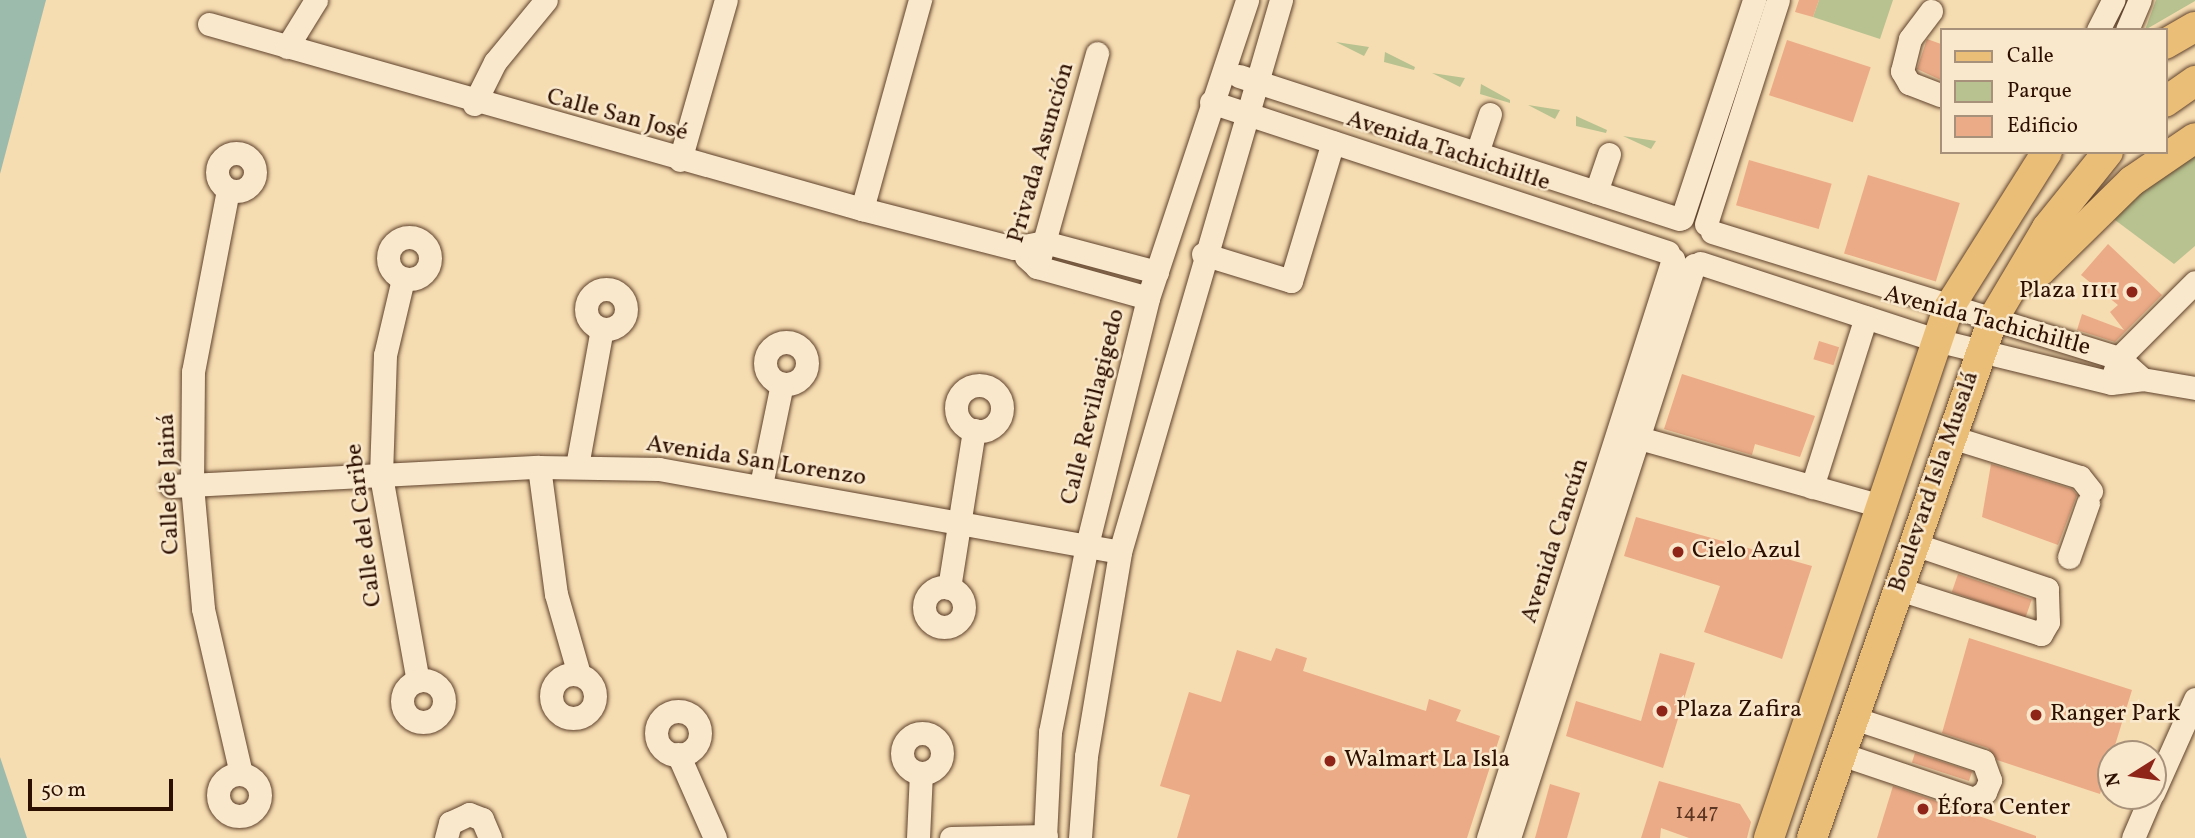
<!DOCTYPE html>
<meta charset="utf-8">
<style>
body{margin:0}
#map{position:relative;width:2195px;height:838px;overflow:hidden;background:#f6dcb1;font-family:Vollkorn,serif}
div>[style]{position:absolute}
.green>*{inset:0;background:#b7c290}
.water>*{inset:0;background:#9dbbad}
.building>*{inset:0;background:#ebab87;transform-origin:0 0}
.roads{filter:drop-shadow(0 0 2px #5f422c) drop-shadow(0 0 2px #5f422c)}
.minor>*{height:23px;margin:-11.5px;padding:0 11.5px;transform-origin:11.5px;border-radius:11.5px;background:#f9e8cc}
.minor>.ring{margin:-11.5px;padding:0;box-sizing:content-box;background:none;border:23px solid #f9e8cc;border-radius:50%}
.major>*{height:30px;margin:-15px;padding:0 15px;transform-origin:15px;border-radius:15px;background:#ebbe78}
.dots>*{width:19px;height:19px;translate:-50% -50%;box-sizing:border-box;border:4px solid #f9e8cc;border-radius:50%}
span{translate:-50% -50%;white-space:nowrap;text-align:center;line-height:1.15;-webkit-text-stroke:5px #f9e8cc;paint-order:stroke}
.number-label{font-size:21px;color:#5c3622}
.number-label span{-webkit-text-stroke-width:0}
.street-label{font-size:24px;color:#2d0f00}
.poi-label{font-size:24px;color:#2d0f00}
.right{translate:-100% -50%;text-align:right}
.left{translate:0 -50%;text-align:left}
.legend{position:absolute;left:1940px;top:28px;width:228px;height:126px;box-sizing:border-box;background:#f9e8cc;border:2px solid #a7917a;margin:0;padding:9px 12px;list-style:none;font-size:21px;color:#2d0f00}
.legend li{display:flex;align-items:center;gap:14px;height:35px}
.legend b{width:35px;border:2px solid #a7917a}
.north{position:absolute;left:2097px;top:740px;width:70px;height:70px;box-sizing:border-box;background:#f9e8cc;border:2px solid #a7917a;border-radius:50%;rotate:258deg;font-size:19px;font-weight:700;line-height:28px;text-align:center;color:#2d0f00}
.north::after{content:'';display:block;margin:auto;width:24px;height:32px;background:#8f2418;clip-path:polygon(50% 0,100% 100%,50% 72%,0 100%)}
.scale{position:absolute;left:28px;top:779px;width:145px;height:32px;box-sizing:border-box;border:4px solid #2d0f00;border-top:0;padding-left:9px;font-size:21px;line-height:24px;white-space:nowrap;color:#2d0f00;-webkit-text-stroke:5px #f9e8cc;paint-order:stroke}
</style>
<div id="map">
<div class="green">
<div style="clip-path:polygon(1819px 0,1893px 0,1880px 39px,1813px 17px)"></div>
<div style="clip-path:polygon(2156px 0,2195px 0,2195px 1px,2145px 30px)"></div>
<div style="clip-path:polygon(1336px 42px,1369px 47px,1364px 56px)"></div>
<div style="clip-path:polygon(1385px 52px,1415px 67px,1414px 70px,1384px 62px)"></div>
<div style="clip-path:polygon(1432px 73px,1465px 78px,1460px 87px)"></div>
<div style="clip-path:polygon(1481px 84px,1510px 100px,1510px 103px,1480px 94px)"></div>
<div style="clip-path:polygon(1528px 105px,1560px 110px,1555px 119px)"></div>
<div style="clip-path:polygon(1576px 116px,1607px 130px,1606px 133px,1576px 126px)"></div>
<div style="clip-path:polygon(1623px 136px,1656px 141px,1651px 149px)"></div>
<div style="clip-path:polygon(2195px 148px,2195px 246px,2174px 264px,2111px 217px)"></div>
</div>
<div class="water">
<div style="clip-path:polygon(0 0,46px 0,0 174px)"></div>
<div style="clip-path:polygon(0 757px,27px 838px,0 838px)"></div>
</div>
<div class="building">
<div style="clip-path:polygon(1799px 0,1819px 0,1813px 17px,1795px 12px)"></div>
<div style="clip-path:polygon(1927px 39px,1941px 44px,1941px 80px,1917px 69px)"></div>
<div style="left:1787px;top:40px;width:88px;height:58px;rotate:18deg"></div>
<div style="left:1749px;top:160px;width:86px;height:47px;rotate:16deg"></div>
<div style="left:1868px;top:175px;width:96px;height:82px;rotate:17deg"></div>
<div style="clip-path:polygon(2108px 244px,2162px 295px,2115px 342px,2077px 330px,2082px 314px,2124px 330px,2110px 312px,2118px 305px,2081px 275px)"></div>
<div style="left:1819px;top:341px;width:21px;height:19px;rotate:17deg"></div>
<div style="clip-path:polygon(1682px 374px,1815px 416px,1800px 457px,1755px 444px,1752px 455px,1664px 429px)"></div>
<div style="clip-path:polygon(1991px 464px,2072px 489px,2077px 495px,2058px 545px,1982px 517px)"></div>
<div style="clip-path:polygon(1636px 517px,1812px 566px,1782px 659px,1704px 632px,1720px 586px,1624px 556px)"></div>
<div style="left:1958px;top:574px;width:78px;height:19px;rotate:19deg"></div>
<div style="clip-path:polygon(1969px 638px,2132px 690px,2100px 794px,1997px 760px,1988px 748px,1942px 733px)"></div>
<div style="clip-path:polygon(1276px 648px,1307px 658px,1303px 671px,1426px 711px,1429px 699px,1461px 710px,1456px 721px,1500px 736px,1467px 838px,1177px 838px,1190px 795px,1160px 786px,1189px 692px,1221px 702px,1237px 650px,1271px 661px)"></div>
<div style="clip-path:polygon(1660px 653px,1695px 663px,1663px 768px,1566px 736px,1576px 701px,1641px 721px)"></div>
<div style="left:1915px;top:753px;width:60px;height:10px;rotate:18deg"></div>
<div style="clip-path:polygon(1659px 781px,1740px 804px,1751px 822px,1747px 838px,1689px 838px,1661px 828px,1660px 838px,1641px 838px)"></div>
<div style="clip-path:polygon(1550px 784px,1580px 793px,1567px 838px,1535px 838px)"></div>
<div style="clip-path:polygon(1893px 786px,2036px 836px,2036px 838px,1877px 838px)"></div>
</div>
<div class="roads">
<div class="minor">
<div style="left:1931px;top:11px;width:35px;rotate:127deg"></div>
<div style="left:1910px;top:39px;width:33px;rotate:104deg"></div>
<div style="left:1902px;top:71px;width:14px;rotate:60deg"></div>
<div style="left:1909px;top:83px;width:34px;rotate:21deg"></div>
<div style="left:209px;top:24px;width:679px;rotate:15.82deg"></div>
<div style="left:862px;top:209px;width:157px;rotate:14.4deg"></div>
<div style="left:1014px;top:248px;width:31px;rotate:-11deg"></div>
<div style="left:1044px;top:242px;width:117px;rotate:14.9deg"></div>
<div style="left:2098px;top:30px;width:34px;rotate:-63deg"></div>
<div style="left:2127px;top:30px;width:33px;rotate:-67deg"></div>
<div style="left:287px;top:47px;width:55px;rotate:-58.3deg"></div>
<div style="left:1239px;top:76px;width:463px;rotate:18deg"></div>
<div style="left:1211px;top:102px;width:481px;rotate:18.2deg"></div>
<div style="left:474px;top:104px;width:47px;rotate:-63.4deg"></div>
<div style="left:495px;top:62px;width:80px;rotate:-50.6deg"></div>
<div class="ring" style="left:217px;top:153px;width:15px;height:15px"></div>
<div style="left:1477px;top:153px;width:41px;rotate:-71.6deg"></div>
<div style="left:680px;top:160px;width:166px;rotate:-74deg"></div>
<div style="left:228px;top:190px;width:185px;rotate:100.9deg"></div>
<div style="left:193px;top:372px;width:113px;rotate:90.5deg"></div>
<div style="left:192px;top:485px;width:124px;rotate:84.9deg"></div>
<div style="left:203px;top:609px;width:169px;rotate:77deg"></div>
<div style="left:1596px;top:192px;width:40px;rotate:-71.1deg"></div>
<div style="left:862px;top:209px;width:217px;rotate:-74.5deg"></div>
<div style="left:1682px;top:218px;width:230px;rotate:-71.7deg"></div>
<div style="left:1706px;top:224px;width:235px;rotate:-72.2deg"></div>
<div style="left:1712px;top:232px;width:426px;rotate:17.2deg"></div>
<div style="left:2119px;top:358px;width:31px;rotate:42deg"></div>
<div class="ring" style="left:388px;top:237px;width:19px;height:19px"></div>
<div style="left:1203px;top:254px;width:92px;rotate:17.1deg"></div>
<div style="left:1291px;top:281px;width:145px;rotate:-73.2deg"></div>
<div style="left:1026px;top:257px;width:15px;rotate:42deg"></div>
<div style="left:1037px;top:267px;width:115px;rotate:15.6deg"></div>
<div style="left:1700px;top:263px;width:248px;rotate:18.1deg"></div>
<div style="left:1936px;top:340px;width:180px;rotate:13.8deg"></div>
<div style="left:2111px;top:383px;width:31px;rotate:-7deg"></div>
<div style="left:2142px;top:379px;width:54px;rotate:9.6deg"></div>
<div style="left:1037px;top:267px;width:222px;rotate:-74.3deg"></div>
<div style="left:403px;top:279px;width:78px;rotate:103.3deg"></div>
<div style="left:385px;top:355px;width:121px;rotate:91.9deg"></div>
<div style="left:381px;top:476px;width:208px;rotate:79.8deg"></div>
<div class="ring" style="left:586px;top:289px;width:17px;height:17px"></div>
<div class="ring" style="left:765px;top:342px;width:19px;height:19px"></div>
<div style="left:2114px;top:373px;width:16px;rotate:-72deg"></div>
<div style="left:2119px;top:358px;width:107px;rotate:-45deg"></div>
<div class="ring" style="left:956px;top:385px;width:23px;height:23px"></div>
<div style="left:1625px;top:434px;width:263px;rotate:15.7deg"></div>
<div style="left:1948px;top:436px;width:138px;rotate:17.3deg"></div>
<div style="left:2080px;top:477px;width:18px;rotate:52deg"></div>
<div style="left:577px;top:466px;width:139px;rotate:-79.7deg"></div>
<div style="left:539px;top:467px;width:128px;rotate:82.4deg"></div>
<div style="left:556px;top:594px;width:83px;rotate:74deg"></div>
<div style="left:761px;top:485px;width:103px;rotate:-78.3deg"></div>
<div style="left:171px;top:486px;width:368px;rotate:-3deg"></div>
<div style="left:539px;top:467px;width:120px;rotate:1deg"></div>
<div style="left:659px;top:469px;width:468px;rotate:10.2deg"></div>
<div style="left:1812px;top:487px;width:178px;rotate:-72.4deg"></div>
<div style="left:2069px;top:557px;width:57px;rotate:-70.6deg"></div>
<div class="ring" style="left:924px;top:587px;width:17px;height:17px"></div>
<div style="left:949px;top:588px;width:160px;rotate:-81deg"></div>
<div style="left:1899px;top:589px;width:149px;rotate:17.6deg"></div>
<div style="left:2041px;top:634px;width:14px;rotate:-60deg"></div>
<div style="left:2048px;top:622px;width:33px;rotate:-92deg"></div>
<div style="left:2047px;top:589px;width:140px;rotate:-161.3deg"></div>
<div class="ring" style="left:551px;top:674px;width:21px;height:21px"></div>
<div class="ring" style="left:402px;top:680px;width:19px;height:19px"></div>
<div class="ring" style="left:656px;top:711px;width:21px;height:21px"></div>
<div class="ring" style="left:902px;top:733px;width:17px;height:17px"></div>
<div style="left:678px;top:754px;width:92px;rotate:66.2deg"></div>
<div style="left:1841px;top:754px;width:140px;rotate:18.7deg"></div>
<div style="left:1974px;top:799px;width:13px;rotate:-32deg"></div>
<div style="left:1985px;top:792px;width:13px;rotate:-67deg"></div>
<div style="left:1990px;top:780px;width:20px;rotate:-110deg"></div>
<div style="left:1983px;top:761px;width:136px;rotate:-161.6deg"></div>
<div class="ring" style="left:218px;top:774px;width:19px;height:19px"></div>
<div style="left:2153px;top:793px;width:103px;rotate:-65.9deg"></div>
<div style="left:446px;top:838px;width:16px;rotate:-75deg"></div>
<div style="left:450px;top:823px;width:21px;rotate:-25deg"></div>
<div style="left:469px;top:814px;width:14px;rotate:21deg"></div>
<div style="left:482px;top:819px;width:21px;rotate:67deg"></div>
<div style="left:918px;top:838px;width:65px;rotate:-87.4deg"></div>
<div style="left:951px;top:838px;width:95px;rotate:-1.2deg"></div>
<div style="left:1045px;top:838px;width:106px;rotate:-87.3deg"></div>
<div style="left:1050px;top:732px;width:191px;rotate:-78.8deg"></div>
<div style="left:1087px;top:545px;width:254px;rotate:-76.1deg"></div>
<div style="left:1148px;top:298px;width:314px;rotate:-71.6deg"></div>
<div style="left:1080px;top:838px;width:82px;rotate:-85.8deg"></div>
<div style="left:1086px;top:756px;width:207px;rotate:-80.5deg"></div>
<div style="left:1120px;top:552px;width:575px;rotate:-73.74deg"></div>
<div style="left:1488px;top:838px;width:608px;rotate:-72.28deg"></div>
<div style="left:1509px;top:838px;width:602px;rotate:-72.11deg"></div>
<div style="left:2133px;top:838px;width:46px;rotate:-66.8deg"></div>
</div>
<div class="major">
<div style="left:2165px;top:44px;width:34px;rotate:-30deg"></div>
<div style="left:2165px;top:102px;width:37px;rotate:-35deg"></div>
<div style="left:2018px;top:283px;width:25px;rotate:-29deg"></div>
<div style="left:2040px;top:271px;width:129px;rotate:-44.4deg"></div>
<div style="left:2132px;top:181px;width:76px;rotate:-34.3deg"></div>
<div style="left:1769px;top:838px;width:558px;rotate:-71.31deg"></div>
<div style="left:1948px;top:309px;width:186px;rotate:-57.8deg"></div>
<div style="left:1812px;top:838px;width:550px;rotate:-70.77deg"></div>
<div style="left:1993px;top:319px;width:106px;rotate:-59.3deg"></div>
<div style="left:2047px;top:228px;width:97px;rotate:-51.2deg"></div>
</div>
</div>
<div class="dots">
<div style="left:2132px;top:292px;background:#8f2418"></div>
<div style="left:1678px;top:552px;background:#8f2418"></div>
<div style="left:1662px;top:711px;background:#8f2418"></div>
<div style="left:2036px;top:715px;background:#8f2418"></div>
<div style="left:1330px;top:761px;background:#8f2418"></div>
<div style="left:1923px;top:809px;background:#8f2418"></div>
</div>
<div class="number-label">
<span style="left:1697px;top:813px">1447</span>
</div>
<div class="street-label">
<span style="left:617px;top:116px;rotate:15deg">Calle San José</span>
<span style="left:1448px;top:152px;rotate:18deg">Avenida Tachichiltle</span>
<span style="left:1042px;top:153px;rotate:-74deg">Privada Asunción</span>
<span style="left:1987px;top:322px;rotate:15deg">Avenida Tachichiltle</span>
<span style="left:1094px;top:407px;rotate:-76deg">Calle Revillagigedo</span>
<span style="left:756px;top:462px;rotate:9deg">Avenida San Lorenzo</span>
<span style="left:1935px;top:482px;rotate:-71deg">Boulevard Isla Musalá</span>
<span style="left:170px;top:484px;rotate:-92deg">Calle de Jainá</span>
<span style="left:365px;top:525px;rotate:-97deg">Calle del Caribe</span>
<span style="left:1556px;top:541px;rotate:-72deg">Avenida Cancún</span>
</div>
<div class="poi-label">
<span class="right" style="left:2118px;top:292px">Plaza 1111</span>
<span class="left" style="left:1692px;top:552px">Cielo Azul</span>
<span class="left" style="left:1676px;top:711px">Plaza Zafira</span>
<span class="left" style="left:2050px;top:715px">Ranger Park</span>
<span class="left" style="left:1344px;top:761px">Walmart La Isla</span>
<span class="left" style="left:1937px;top:809px">Éfora Center</span>
</div>
<ul class="legend">
<li><b style="height:9px;background:#ebbe78"></b>Calle</li>
<li><b style="height:19px;background:#b7c290"></b>Parque</li>
<li><b style="height:19px;background:#ebab87"></b>Edificio</li>
</ul>
<div class="north">N</div>
<div class="scale">50 m</div>
</div>
